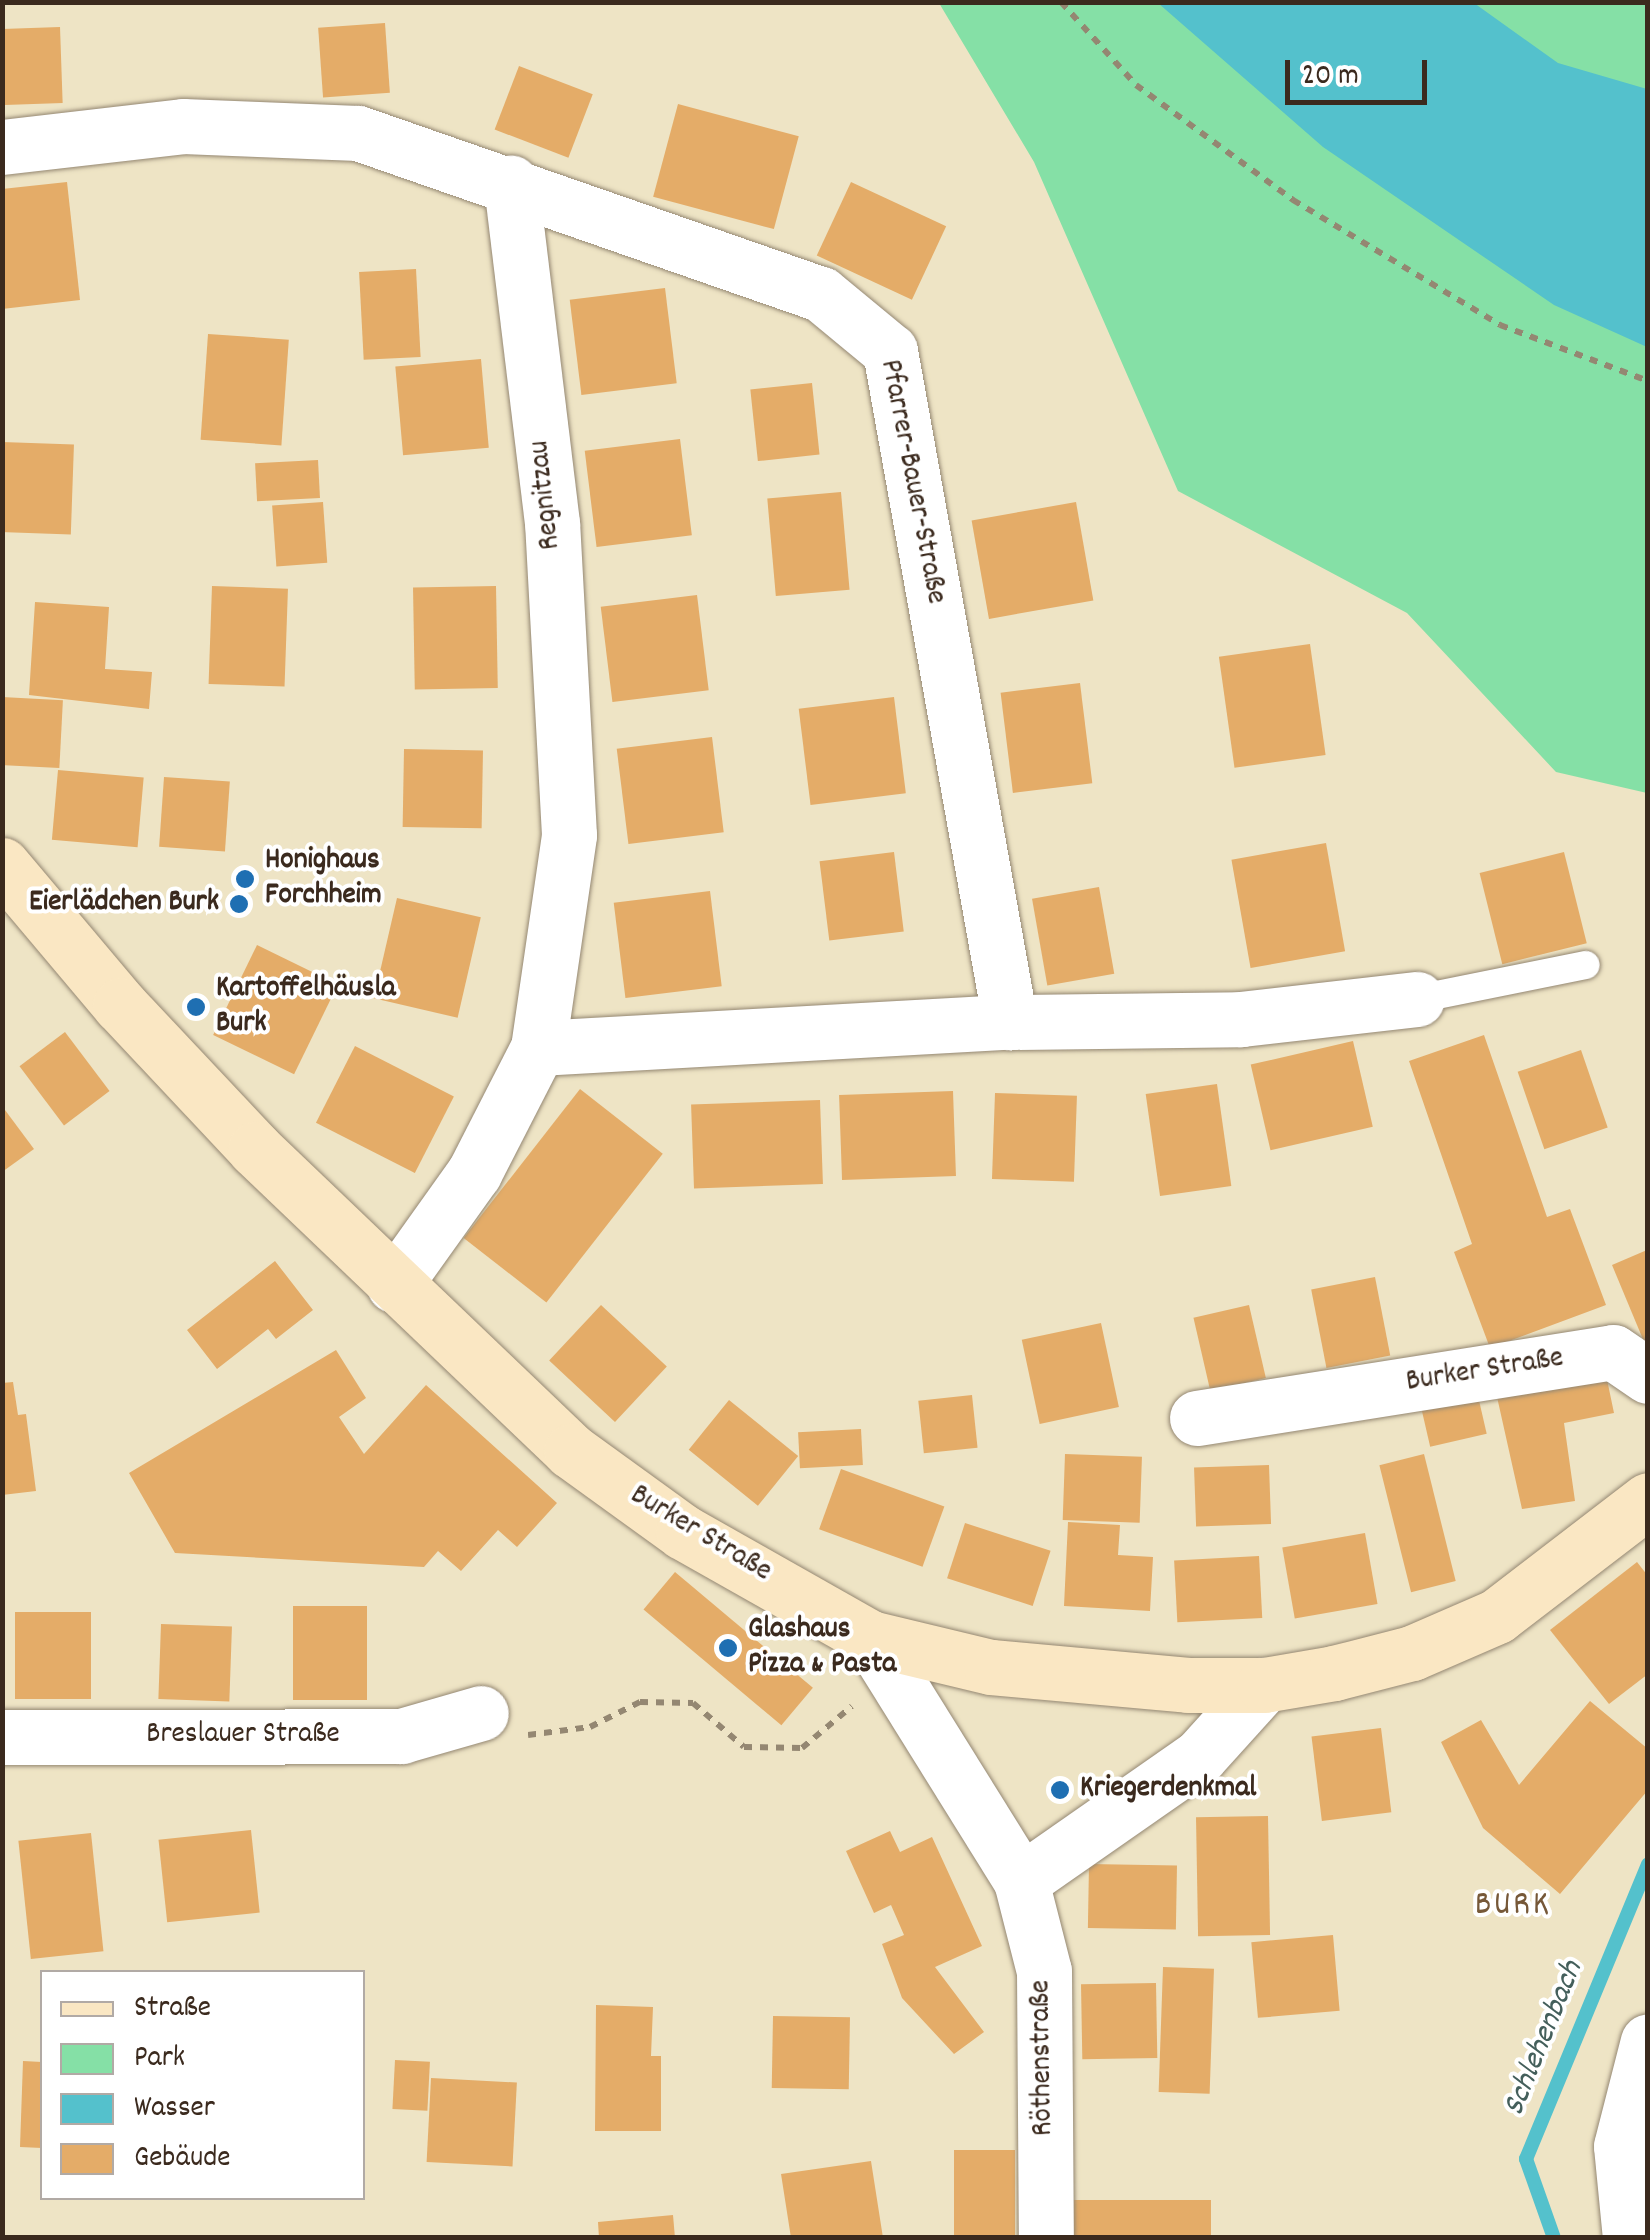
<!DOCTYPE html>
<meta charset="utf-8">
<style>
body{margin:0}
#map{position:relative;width:1650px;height:2240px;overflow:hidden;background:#eee4c5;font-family:Dekko,sans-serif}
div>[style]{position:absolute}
.green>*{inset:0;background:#85e0a6}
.water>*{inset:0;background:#54c1cc}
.stream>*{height:14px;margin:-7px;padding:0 7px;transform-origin:7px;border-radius:7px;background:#54c1cc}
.building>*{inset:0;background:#e4ac68;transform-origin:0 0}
.path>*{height:6px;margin-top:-3px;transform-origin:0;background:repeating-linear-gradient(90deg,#948772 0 8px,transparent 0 16px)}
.roads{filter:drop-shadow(0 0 2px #948772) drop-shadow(0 0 2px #948772)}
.lane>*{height:28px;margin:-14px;padding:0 14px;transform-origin:14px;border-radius:14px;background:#fff}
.street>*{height:55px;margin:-27.5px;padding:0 27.5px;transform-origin:27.5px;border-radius:27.5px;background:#fff}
.secondary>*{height:55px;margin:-27.5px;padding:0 27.5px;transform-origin:27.5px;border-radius:27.5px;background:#fae7c3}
.dots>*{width:28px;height:28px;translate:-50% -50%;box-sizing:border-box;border:5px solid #fff;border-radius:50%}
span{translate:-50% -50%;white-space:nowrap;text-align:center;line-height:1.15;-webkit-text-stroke:8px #fff;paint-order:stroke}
.street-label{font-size:30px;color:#3b2a1e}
.poi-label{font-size:30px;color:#3b2a1e;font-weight:700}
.left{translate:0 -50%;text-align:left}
.right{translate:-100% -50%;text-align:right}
.water-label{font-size:32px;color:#445f5b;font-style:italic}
.quarter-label{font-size:35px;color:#765838;letter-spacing:2.5px}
.frame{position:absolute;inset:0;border:5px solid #3b2a1e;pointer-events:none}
.legend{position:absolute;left:40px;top:1970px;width:325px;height:230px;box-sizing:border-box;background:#fff;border:2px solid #b1aaa5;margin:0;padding:12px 18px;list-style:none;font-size:30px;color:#3b2a1e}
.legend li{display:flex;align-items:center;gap:20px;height:50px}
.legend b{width:50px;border:2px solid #b1aaa5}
.scale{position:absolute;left:1285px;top:60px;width:142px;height:45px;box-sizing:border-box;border:5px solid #3b2a1e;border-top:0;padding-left:12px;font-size:30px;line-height:35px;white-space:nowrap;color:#3b2a1e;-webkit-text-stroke:8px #fff;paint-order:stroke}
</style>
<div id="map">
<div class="green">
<div style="clip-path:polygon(939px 3px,1647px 3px,1647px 793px,1556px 772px,1407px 613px,1178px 491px,1034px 162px)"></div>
</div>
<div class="water">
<div style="clip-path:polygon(1158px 3px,1474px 3px,1558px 63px,1647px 89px,1647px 347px,1554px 305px,1323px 147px)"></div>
</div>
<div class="stream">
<div style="left:1554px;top:2238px;width:84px;rotate:-109.5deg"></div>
<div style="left:1526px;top:2159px;width:319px;rotate:-67.5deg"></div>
</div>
<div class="building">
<div style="left:385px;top:23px;width:70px;height:67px;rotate:86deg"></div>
<div style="left:60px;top:27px;width:76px;height:58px;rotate:88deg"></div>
<div style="left:519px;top:66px;width:79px;height:68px;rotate:21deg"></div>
<div style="left:678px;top:104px;width:125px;height:96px;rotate:15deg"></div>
<div style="clip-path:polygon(67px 182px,80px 300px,2px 309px,2px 189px)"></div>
<div style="left:851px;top:182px;width:105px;height:81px;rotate:25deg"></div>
<div style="left:416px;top:269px;width:88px;height:57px;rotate:87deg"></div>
<div style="left:665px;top:288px;width:96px;height:96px;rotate:83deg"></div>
<div style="left:208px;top:334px;width:81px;height:106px;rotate:4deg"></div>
<div style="left:481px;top:359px;width:89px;height:86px;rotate:85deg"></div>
<div style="left:812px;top:383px;width:72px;height:62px;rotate:84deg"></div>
<div style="left:680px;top:439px;width:97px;height:96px;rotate:83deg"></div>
<div style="left:2px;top:442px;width:72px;height:90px;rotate:2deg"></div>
<div style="left:318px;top:460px;width:38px;height:63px;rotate:87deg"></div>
<div style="left:841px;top:492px;width:98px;height:74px;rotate:85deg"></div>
<div style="left:323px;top:502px;width:61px;height:51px;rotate:86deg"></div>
<div style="left:1076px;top:502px;width:100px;height:106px;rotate:80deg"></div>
<div style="left:212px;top:586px;width:76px;height:98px;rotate:2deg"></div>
<div style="left:496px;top:586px;width:102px;height:83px;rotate:89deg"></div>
<div style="left:697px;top:595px;width:96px;height:97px;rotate:83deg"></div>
<div style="clip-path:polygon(35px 602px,109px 607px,105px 669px,152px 672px,149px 709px,29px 695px)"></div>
<div style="left:1310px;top:644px;width:112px;height:92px;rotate:82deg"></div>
<div style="left:1080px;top:683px;width:101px;height:80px;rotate:83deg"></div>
<div style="left:2px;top:697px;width:61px;height:68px;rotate:3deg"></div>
<div style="left:894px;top:697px;width:97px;height:96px;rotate:83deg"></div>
<div style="left:712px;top:737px;width:96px;height:96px;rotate:83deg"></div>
<div style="left:404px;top:749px;width:79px;height:78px;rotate:1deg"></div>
<div style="left:58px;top:770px;width:86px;height:70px;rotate:5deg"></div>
<div style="left:164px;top:777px;width:66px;height:70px;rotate:4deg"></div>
<div style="left:1326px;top:843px;width:110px;height:96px;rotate:80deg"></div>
<div style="left:894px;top:852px;width:80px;height:75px;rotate:83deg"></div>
<div style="left:1564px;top:852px;width:94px;height:87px;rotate:76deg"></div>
<div style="left:1099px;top:887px;width:88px;height:68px;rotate:80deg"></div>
<div style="left:710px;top:891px;width:96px;height:97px;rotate:83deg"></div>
<div style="left:397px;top:898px;width:86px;height:103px;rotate:13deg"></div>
<div style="left:257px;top:945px;width:90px;height:100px;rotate:26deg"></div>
<div style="left:65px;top:1032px;width:74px;height:57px;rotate:53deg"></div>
<div style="clip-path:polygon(1484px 1035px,1547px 1217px,1570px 1209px,1606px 1305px,1490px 1348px,1454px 1252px,1472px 1244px,1409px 1061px)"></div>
<div style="left:1353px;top:1041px;width:88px;height:105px;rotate:77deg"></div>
<div style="left:355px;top:1046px;width:111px;height:86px;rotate:27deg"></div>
<div style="left:1581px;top:1050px;width:82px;height:67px;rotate:71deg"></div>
<div style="left:1217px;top:1084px;width:103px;height:72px;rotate:82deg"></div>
<div style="left:580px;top:1089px;width:105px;height:189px;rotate:38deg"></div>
<div style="left:953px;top:1091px;width:85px;height:114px;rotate:88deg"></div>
<div style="left:995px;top:1093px;width:82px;height:86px;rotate:2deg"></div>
<div style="left:820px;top:1100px;width:84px;height:129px;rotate:88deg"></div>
<div style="clip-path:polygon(5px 1110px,34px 1149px,2px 1172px,2px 1112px)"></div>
<div style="clip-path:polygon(1647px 1250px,1647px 1349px,1612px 1265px)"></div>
<div style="clip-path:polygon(275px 1261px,313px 1310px,276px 1339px,268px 1329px,217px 1369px,187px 1330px)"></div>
<div style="left:1375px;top:1277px;width:80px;height:65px;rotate:79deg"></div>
<div style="left:601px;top:1305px;width:90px;height:76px;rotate:43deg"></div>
<div style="left:1249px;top:1305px;width:75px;height:57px;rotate:77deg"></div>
<div style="left:1101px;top:1323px;width:86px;height:81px;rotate:78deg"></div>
<div style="clip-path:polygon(336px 1350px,366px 1398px,339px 1417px,364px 1454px,426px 1385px,557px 1503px,517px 1547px,498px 1530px,461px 1571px,438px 1551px,424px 1567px,175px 1553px,129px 1473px)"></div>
<div style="clip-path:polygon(1604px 1365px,1614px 1413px,1564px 1423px,1575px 1501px,1522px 1509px,1495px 1388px)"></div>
<div style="clip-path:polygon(13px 1382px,18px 1415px,26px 1414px,36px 1491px,2px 1495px,2px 1383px)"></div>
<div style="left:1475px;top:1383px;width:52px;height:58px;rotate:77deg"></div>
<div style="left:972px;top:1395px;width:53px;height:54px;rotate:84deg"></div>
<div style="left:729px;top:1400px;width:89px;height:64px;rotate:39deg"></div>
<div style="left:861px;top:1429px;width:36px;height:63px;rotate:87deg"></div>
<div style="left:1065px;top:1454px;width:77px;height:66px;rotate:2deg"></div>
<div style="left:1424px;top:1454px;width:131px;height:46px;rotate:76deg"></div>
<div style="left:1269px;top:1465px;width:59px;height:75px;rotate:88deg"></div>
<div style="left:841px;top:1469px;width:110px;height:64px;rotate:20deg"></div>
<div style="clip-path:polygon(1068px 1522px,1120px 1525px,1118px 1555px,1153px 1557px,1150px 1611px,1064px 1606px)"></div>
<div style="left:965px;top:1523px;width:90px;height:58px;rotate:18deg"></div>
<div style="left:1365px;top:1533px;width:72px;height:84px;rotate:80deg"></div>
<div style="left:1259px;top:1556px;width:62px;height:85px;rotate:87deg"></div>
<div style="clip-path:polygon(1637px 1562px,1648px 1576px,1648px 1674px,1609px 1704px,1550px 1630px)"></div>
<div style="left:675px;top:1572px;width:180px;height:49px;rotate:40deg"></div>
<div style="left:367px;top:1606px;width:94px;height:74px;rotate:90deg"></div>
<div style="left:15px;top:1612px;width:76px;height:87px"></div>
<div style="left:161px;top:1624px;width:71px;height:75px;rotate:2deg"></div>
<div style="clip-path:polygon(1590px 1701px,1648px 1749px,1648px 1790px,1560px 1894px,1483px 1828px,1441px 1742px,1481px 1720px,1519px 1785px)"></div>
<div style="left:1381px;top:1728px;width:85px;height:70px;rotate:83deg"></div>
<div style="left:1268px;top:1816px;width:119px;height:72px;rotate:89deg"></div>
<div style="left:251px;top:1830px;width:83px;height:93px;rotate:84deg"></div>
<div style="clip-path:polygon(890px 1831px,900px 1852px,932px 1837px,982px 1946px,935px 1967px,984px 2032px,954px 2054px,902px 1998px,882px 1944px,904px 1935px,891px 1905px,874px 1913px,846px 1851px)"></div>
<div style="left:91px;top:1833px;width:119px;height:73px;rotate:84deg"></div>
<div style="left:1089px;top:1864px;width:88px;height:64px;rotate:1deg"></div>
<div style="left:1333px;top:1935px;width:76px;height:82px;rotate:85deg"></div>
<div style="left:1163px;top:1967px;width:51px;height:125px;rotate:2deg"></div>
<div style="left:1156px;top:1983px;width:75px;height:75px;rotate:89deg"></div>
<div style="clip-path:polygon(596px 2005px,653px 2007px,651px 2056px,661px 2056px,661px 2131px,595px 2131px)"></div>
<div style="left:773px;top:2016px;width:77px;height:72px;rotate:1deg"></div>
<div style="left:395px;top:2060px;width:35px;height:49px;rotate:3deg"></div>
<div style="clip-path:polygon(23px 2061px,42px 2062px,42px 2148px,20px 2147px)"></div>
<div style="left:431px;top:2078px;width:86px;height:84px;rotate:3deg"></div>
<div style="left:954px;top:2150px;width:61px;height:88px"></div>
<div style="clip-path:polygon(871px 2161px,883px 2238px,791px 2238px,781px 2174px)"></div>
<div style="left:1066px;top:2200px;width:145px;height:38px"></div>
<div style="clip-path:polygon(673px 2215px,675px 2238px,599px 2238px,598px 2222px)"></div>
</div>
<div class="path">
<div style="left:1061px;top:2px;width:112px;rotate:47.9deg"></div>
<div style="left:1136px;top:85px;width:195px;rotate:36.2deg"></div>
<div style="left:1293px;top:200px;width:242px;rotate:31.1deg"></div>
<div style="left:1500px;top:325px;width:158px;rotate:20.7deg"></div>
<div style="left:528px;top:1735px;width:63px;rotate:-7.4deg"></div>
<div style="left:590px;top:1727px;width:56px;rotate:-26.6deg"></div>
<div style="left:640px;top:1702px;width:53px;rotate:1.1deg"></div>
<div style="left:693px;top:1703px;width:67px;rotate:40.8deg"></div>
<div style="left:744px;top:1747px;width:58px;rotate:1deg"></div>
<div style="left:802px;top:1748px;width:65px;rotate:-40deg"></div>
</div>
<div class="roads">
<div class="lane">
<div style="left:1417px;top:999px;width:172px;rotate:-11.4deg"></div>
</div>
<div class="street">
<div style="left:2px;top:147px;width:182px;rotate:-6.6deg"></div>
<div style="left:183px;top:126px;width:175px;rotate:2.3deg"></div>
<div style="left:358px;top:133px;width:490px;rotate:19.2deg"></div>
<div style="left:821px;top:294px;width:89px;rotate:39.6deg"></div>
<div style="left:890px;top:351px;width:682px;rotate:79.86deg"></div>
<div style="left:538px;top:1048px;width:473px;rotate:-3.2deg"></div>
<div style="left:1010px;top:1022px;width:231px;rotate:-0.7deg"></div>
<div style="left:1241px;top:1019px;width:177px;rotate:-6.5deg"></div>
<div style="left:394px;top:1285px;width:138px;rotate:-54.5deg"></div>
<div style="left:474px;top:1173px;width:140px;rotate:-62.9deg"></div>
<div style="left:538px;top:1048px;width:215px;rotate:-81.7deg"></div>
<div style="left:569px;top:835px;width:312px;rotate:-93.1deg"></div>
<div style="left:552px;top:523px;width:343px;rotate:-96.9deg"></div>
<div style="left:1197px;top:1418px;width:421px;rotate:-9deg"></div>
<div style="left:1613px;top:1352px;width:42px;rotate:34.4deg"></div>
<div style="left:870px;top:1638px;width:286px;rotate:58.1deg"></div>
<div style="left:1021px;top:1881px;width:93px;rotate:75.7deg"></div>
<div style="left:1044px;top:1971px;width:267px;rotate:89.6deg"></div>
<div style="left:2px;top:1737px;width:399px;rotate:-0.1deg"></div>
<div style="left:401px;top:1736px;width:83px;rotate:-16deg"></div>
<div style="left:1021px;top:1881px;width:217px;rotate:-34.9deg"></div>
<div style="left:1199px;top:1757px;width:97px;rotate:-47.9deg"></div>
<div style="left:1630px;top:2238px;width:92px;rotate:-95.6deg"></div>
<div style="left:1621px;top:2146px;width:108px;rotate:-75.6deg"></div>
</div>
<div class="secondary">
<div style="left:2px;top:865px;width:183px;rotate:49.9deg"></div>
<div style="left:120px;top:1005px;width:197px;rotate:46.8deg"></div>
<div style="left:255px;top:1149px;width:437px;rotate:43.7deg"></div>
<div style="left:571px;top:1451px;width:138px;rotate:35.9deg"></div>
<div style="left:683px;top:1532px;width:215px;rotate:29.5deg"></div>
<div style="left:870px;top:1638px;width:124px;rotate:13.5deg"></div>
<div style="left:991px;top:1667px;width:198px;rotate:5.2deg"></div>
<div style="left:1188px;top:1685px;width:76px"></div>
<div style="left:1264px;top:1685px;width:71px;rotate:-9.7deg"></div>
<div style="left:1334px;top:1673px;width:81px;rotate:-14.4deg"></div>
<div style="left:1412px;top:1653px;width:93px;rotate:-23.5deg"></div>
<div style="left:1497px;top:1616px;width:190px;rotate:-37.5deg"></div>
</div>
</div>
<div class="dots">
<div style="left:245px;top:879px;background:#1f6fb2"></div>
<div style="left:239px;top:904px;background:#1f6fb2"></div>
<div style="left:196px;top:1007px;background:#1f6fb2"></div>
<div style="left:728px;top:1648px;background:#1f6fb2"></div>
<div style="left:1060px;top:1790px;background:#1f6fb2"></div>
</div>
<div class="street-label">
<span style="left:911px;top:482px;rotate:79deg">Pfarrer-Bauer-Straße</span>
<span style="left:547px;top:495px;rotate:-96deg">Regnitzau</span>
<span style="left:1485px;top:1372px;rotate:-9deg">Burker Straße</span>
<span style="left:700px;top:1535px;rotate:31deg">Burker Straße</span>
<span style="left:243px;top:1736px">Breslauer Straße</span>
<span style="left:1044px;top:2058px;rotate:-91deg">Röthenstraße</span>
</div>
<div class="poi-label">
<span class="left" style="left:265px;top:879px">Honighaus<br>Forchheim</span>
<span class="right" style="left:219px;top:904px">Eierlädchen Burk</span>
<span class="left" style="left:216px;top:1007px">Kartoffelhäusla<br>Burk</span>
<span class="left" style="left:748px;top:1648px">Glashaus<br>Pizza &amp; Pasta</span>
<span class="left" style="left:1080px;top:1790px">Kriegerdenkmal</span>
</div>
<div class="water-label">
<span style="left:1545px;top:2039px;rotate:-68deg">Schlehenbach</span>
</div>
<div class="quarter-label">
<span style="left:1513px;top:1906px">BURK</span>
</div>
<div class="frame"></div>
<ul class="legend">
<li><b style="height:12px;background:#fae7c3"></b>Straße</li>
<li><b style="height:28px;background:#85e0a6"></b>Park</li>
<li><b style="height:28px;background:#54c1cc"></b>Wasser</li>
<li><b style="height:28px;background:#e4ac68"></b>Gebäude</li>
</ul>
<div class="scale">20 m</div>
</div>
